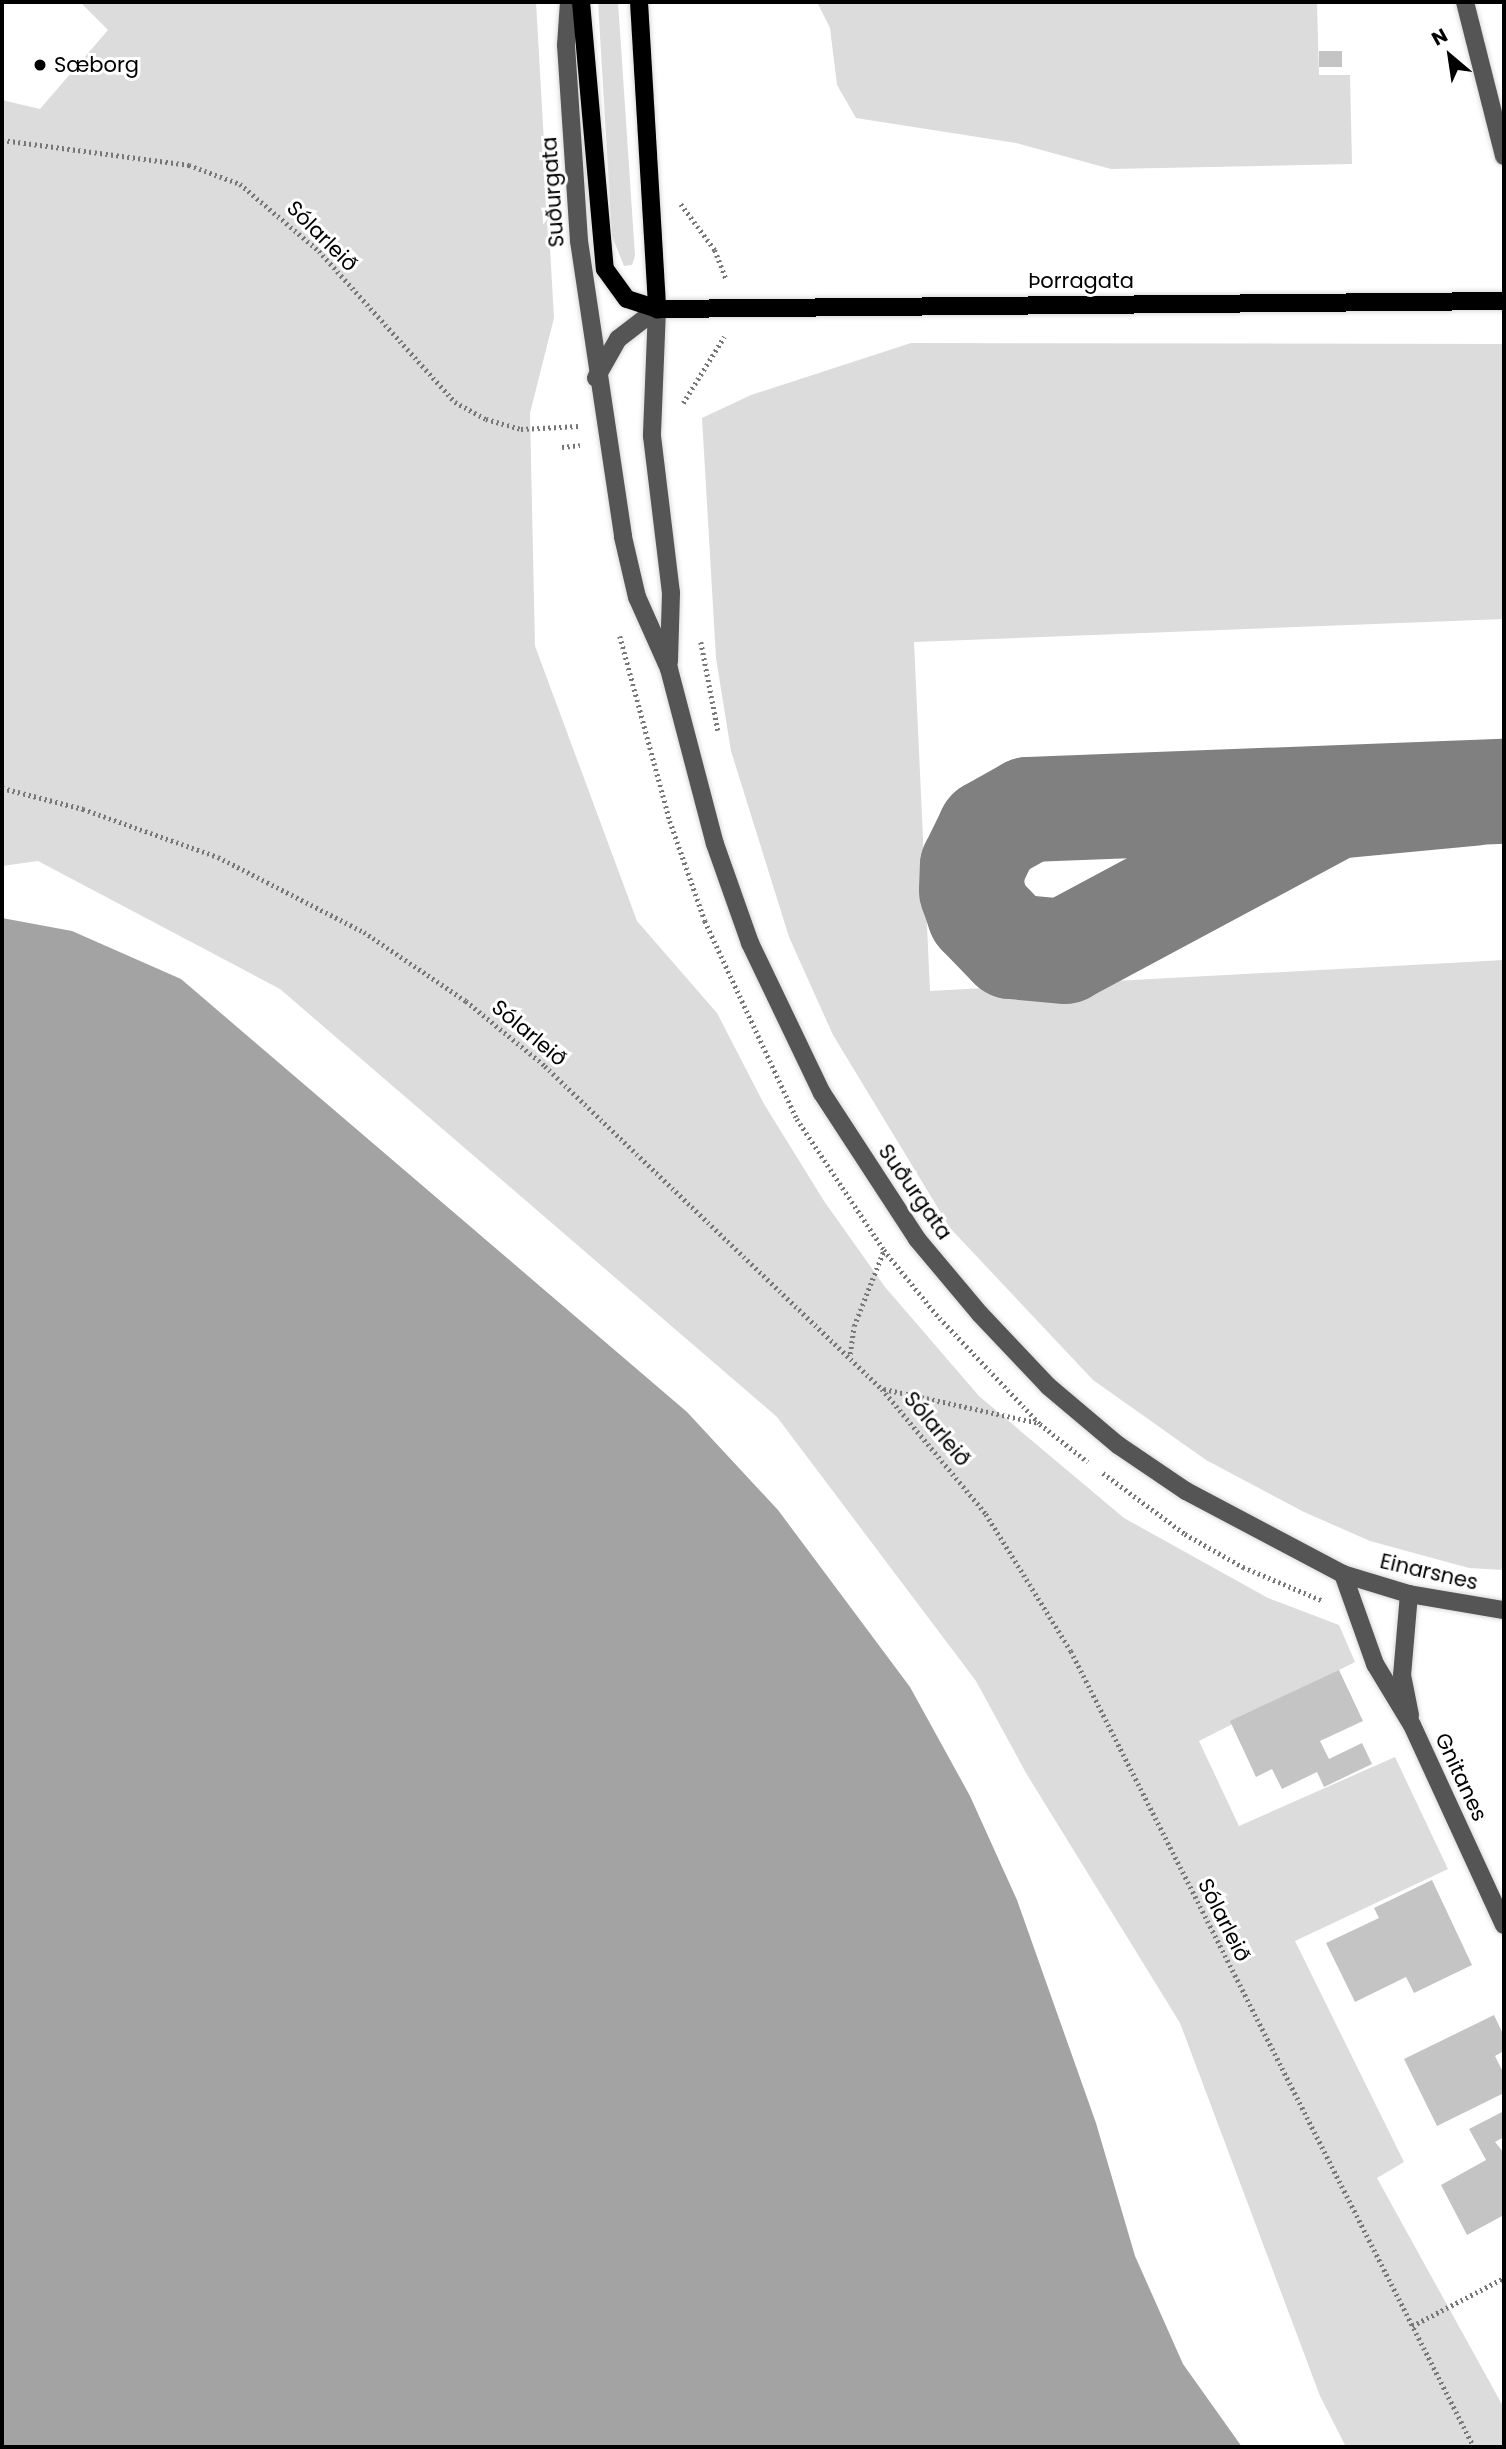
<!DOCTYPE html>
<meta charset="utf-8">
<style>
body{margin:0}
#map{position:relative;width:1506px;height:2449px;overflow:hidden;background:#fff;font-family:Poppins,sans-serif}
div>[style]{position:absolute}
.green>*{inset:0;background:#dcdcdc}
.water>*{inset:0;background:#a3a3a3}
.taxiway>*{height:105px;margin:-52.5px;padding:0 52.5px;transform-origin:52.5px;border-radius:52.5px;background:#808080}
.building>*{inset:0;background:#c4c4c4;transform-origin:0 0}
.path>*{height:4.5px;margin-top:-2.25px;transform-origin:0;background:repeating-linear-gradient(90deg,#777 0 2px,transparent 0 5.5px)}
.roads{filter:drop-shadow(0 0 2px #dbdbdb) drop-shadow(0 0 2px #dbdbdb)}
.minor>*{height:18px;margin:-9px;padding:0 9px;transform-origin:9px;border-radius:9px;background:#555}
.major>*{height:18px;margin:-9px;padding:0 9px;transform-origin:9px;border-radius:9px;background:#000}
.dots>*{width:19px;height:19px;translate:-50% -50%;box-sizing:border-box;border:4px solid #fff;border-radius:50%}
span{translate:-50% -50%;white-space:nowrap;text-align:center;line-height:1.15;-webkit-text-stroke:6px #fff;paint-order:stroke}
.poi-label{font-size:21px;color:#000}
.left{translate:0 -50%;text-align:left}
.street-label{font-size:21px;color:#000}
.frame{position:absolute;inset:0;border:4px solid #000;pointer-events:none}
.north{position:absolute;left:1415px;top:21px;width:70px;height:70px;-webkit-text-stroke:5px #fff;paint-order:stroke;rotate:331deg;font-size:19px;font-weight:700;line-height:28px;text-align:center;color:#000}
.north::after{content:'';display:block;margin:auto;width:24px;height:32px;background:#000;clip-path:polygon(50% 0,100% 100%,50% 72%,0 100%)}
</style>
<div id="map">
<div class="green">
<div style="clip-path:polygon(80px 2px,536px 2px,554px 318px,530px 413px,535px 646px,637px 921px,717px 1013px,764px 1104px,824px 1201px,885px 1287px,979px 1396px,1124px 1518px,1268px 1598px,1339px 1625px,1355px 1662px,1199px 1741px,1239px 1826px,1395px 1757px,1448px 1869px,1295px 1941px,1404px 2162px,1377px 2178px,1504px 2408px,1504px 2447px,1346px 2447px,1320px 2396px,1180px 2023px,1026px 1773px,976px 1681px,777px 1417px,280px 989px,38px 861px,2px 866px,2px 100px,40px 109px,108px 30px)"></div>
<div style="clip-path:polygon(598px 2px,618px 2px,635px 256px,632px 265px,624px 266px,612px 236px)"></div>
<div style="clip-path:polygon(817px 2px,1317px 2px,1319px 75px,1350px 75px,1352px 164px,1111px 169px,1016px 143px,856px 118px,837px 85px,830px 28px)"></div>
<div style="clip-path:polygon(911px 343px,1504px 344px,1504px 619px,914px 642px,930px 991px,1504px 960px,1504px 1570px,1469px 1568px,1370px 1541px,1304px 1512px,1206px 1460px,1093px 1380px,950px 1228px,833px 1035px,789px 937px,731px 751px,716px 658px,702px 418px,751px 395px)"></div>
</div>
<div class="water">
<div style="clip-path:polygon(2px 918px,72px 931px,181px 979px,687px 1412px,778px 1510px,910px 1687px,970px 1796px,1017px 1900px,1096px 2123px,1135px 2256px,1183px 2364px,1242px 2447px,2px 2447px)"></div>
</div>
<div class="taxiway">
<div style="left:1471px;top:793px;width:138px;rotate:174.6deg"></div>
<div style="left:1334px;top:806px;width:306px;rotate:151.8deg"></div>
<div style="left:1064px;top:951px;width:53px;rotate:-174.6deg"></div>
<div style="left:1011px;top:946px;width:46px;rotate:-134.1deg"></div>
<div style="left:979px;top:913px;width:24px;rotate:-109deg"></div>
<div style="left:971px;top:890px;width:24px;rotate:-88deg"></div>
<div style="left:972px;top:866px;width:39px;rotate:-64deg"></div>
<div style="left:989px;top:831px;width:45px;rotate:-29.4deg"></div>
<div style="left:1028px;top:809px;width:476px;rotate:-2.2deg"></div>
</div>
<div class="building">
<div style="left:1342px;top:51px;width:16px;height:23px;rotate:90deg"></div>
<div style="clip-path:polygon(1339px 1670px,1363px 1721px,1320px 1741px,1329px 1759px,1362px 1743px,1372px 1764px,1324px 1787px,1317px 1772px,1282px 1789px,1272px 1769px,1256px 1777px,1230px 1721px)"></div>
<div style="clip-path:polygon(1432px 1880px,1472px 1965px,1414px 1993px,1406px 1977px,1355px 2002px,1326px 1943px,1379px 1918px,1374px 1908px)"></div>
<div style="clip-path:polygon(1494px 2015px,1504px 2036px,1504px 2051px,1495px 2056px,1504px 2074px,1504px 2093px,1437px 2126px,1404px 2059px)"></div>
<div style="clip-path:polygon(1504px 2111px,1504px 2137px,1495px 2142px,1504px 2153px,1504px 2215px,1467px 2235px,1441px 2185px,1486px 2160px,1469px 2129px)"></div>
</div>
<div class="path">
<div style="left:2px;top:140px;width:189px;rotate:7.6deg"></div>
<div style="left:189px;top:165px;width:54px;rotate:20.4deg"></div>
<div style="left:240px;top:184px;width:104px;rotate:40.3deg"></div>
<div style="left:319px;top:251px;width:203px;rotate:48deg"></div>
<div style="left:455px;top:402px;width:35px;rotate:29deg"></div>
<div style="left:486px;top:419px;width:36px;rotate:16deg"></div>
<div style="left:521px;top:429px;width:58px;rotate:-3deg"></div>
<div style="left:681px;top:204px;width:57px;rotate:53.5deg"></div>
<div style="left:715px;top:250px;width:31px;rotate:69deg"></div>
<div style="left:683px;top:403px;width:78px;rotate:-58.2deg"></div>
<div style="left:562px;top:447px;width:18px;rotate:-6deg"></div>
<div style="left:620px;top:636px;width:192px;rotate:74.9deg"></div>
<div style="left:670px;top:821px;width:106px;rotate:70.7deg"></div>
<div style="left:705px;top:921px;width:218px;rotate:65.1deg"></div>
<div style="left:797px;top:1119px;width:157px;rotate:56.4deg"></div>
<div style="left:884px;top:1250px;width:82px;rotate:50.9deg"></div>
<div style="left:936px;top:1314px;width:151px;rotate:46.6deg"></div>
<div style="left:1040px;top:1424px;width:61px;rotate:38.4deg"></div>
<div style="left:701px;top:642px;width:90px;rotate:79.1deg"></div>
<div style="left:2px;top:788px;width:84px;rotate:14.5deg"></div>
<div style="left:83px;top:809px;width:143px;rotate:19.6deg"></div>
<div style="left:218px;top:857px;width:164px;rotate:27.2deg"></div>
<div style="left:364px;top:932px;width:123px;rotate:34.1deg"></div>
<div style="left:466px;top:1001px;width:102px;rotate:39.4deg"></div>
<div style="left:545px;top:1066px;width:467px;rotate:43.8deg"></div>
<div style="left:882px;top:1389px;width:163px;rotate:50.2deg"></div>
<div style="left:986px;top:1514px;width:161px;rotate:58.2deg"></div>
<div style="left:1071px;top:1651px;width:892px;rotate:63.15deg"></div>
<div style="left:850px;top:1354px;width:28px;rotate:-82deg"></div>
<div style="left:854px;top:1326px;width:82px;rotate:-68.5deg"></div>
<div style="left:884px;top:1389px;width:159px;rotate:12.4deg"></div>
<div style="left:1103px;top:1473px;width:102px;rotate:36.6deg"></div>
<div style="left:1185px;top:1534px;width:67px;rotate:29.6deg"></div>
<div style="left:1243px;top:1567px;width:85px;rotate:22.9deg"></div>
<div style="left:1412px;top:2326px;width:104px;rotate:-27.6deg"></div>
</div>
<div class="roads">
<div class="minor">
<div style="left:569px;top:2px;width:43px;rotate:94deg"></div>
<div style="left:566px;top:45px;width:196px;rotate:86.2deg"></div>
<div style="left:579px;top:241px;width:299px;rotate:81.5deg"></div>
<div style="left:623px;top:537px;width:62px;rotate:76.9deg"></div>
<div style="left:637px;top:597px;width:79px;rotate:66deg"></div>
<div style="left:669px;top:669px;width:181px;rotate:75.3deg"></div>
<div style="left:715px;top:844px;width:105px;rotate:70.5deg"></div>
<div style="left:750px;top:943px;width:166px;rotate:64.4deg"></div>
<div style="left:822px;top:1093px;width:174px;rotate:56.9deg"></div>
<div style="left:917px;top:1239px;width:98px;rotate:50deg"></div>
<div style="left:980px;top:1314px;width:99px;rotate:46.6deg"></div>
<div style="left:1048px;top:1386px;width:92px;rotate:40.1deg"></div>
<div style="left:1118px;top:1445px;width:82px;rotate:34.1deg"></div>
<div style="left:1186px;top:1491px;width:178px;rotate:27.9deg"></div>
<div style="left:1343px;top:1574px;width:69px;rotate:16.9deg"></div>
<div style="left:1409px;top:1594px;width:96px;rotate:9.6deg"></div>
<div style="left:1465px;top:2px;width:159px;rotate:75.8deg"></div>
<div style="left:657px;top:309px;width:127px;rotate:92.3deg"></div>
<div style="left:652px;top:436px;width:158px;rotate:83.1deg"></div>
<div style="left:671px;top:593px;width:69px;rotate:91.7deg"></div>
<div style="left:596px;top:378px;width:45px;rotate:-60.6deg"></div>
<div style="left:618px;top:339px;width:49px;rotate:-37.6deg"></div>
<div style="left:1343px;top:1574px;width:96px;rotate:70.4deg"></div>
<div style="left:1375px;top:1664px;width:71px;rotate:58.8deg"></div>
<div style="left:1412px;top:1725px;width:220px;rotate:65.3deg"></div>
<div style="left:1409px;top:1594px;width:81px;rotate:94.9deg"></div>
<div style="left:1402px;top:1675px;width:41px;rotate:78.7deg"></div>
</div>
<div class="major">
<div style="left:581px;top:2px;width:268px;rotate:84.9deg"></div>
<div style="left:605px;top:269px;width:37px;rotate:54deg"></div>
<div style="left:627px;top:299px;width:32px;rotate:18deg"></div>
<div style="left:657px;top:309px;width:847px;rotate:-0.54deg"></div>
<div style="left:639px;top:2px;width:308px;rotate:86.6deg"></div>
</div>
</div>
<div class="dots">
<div style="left:40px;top:65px;background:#000"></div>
</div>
<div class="poi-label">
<span class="left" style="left:54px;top:65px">Sæborg</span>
</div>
<div class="street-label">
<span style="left:553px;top:192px;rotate:-94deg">Suðurgata</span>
<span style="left:322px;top:236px;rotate:45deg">Sólarleið</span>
<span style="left:1081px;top:281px">Þorragata</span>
<span style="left:529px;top:1033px;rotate:40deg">Sólarleið</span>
<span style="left:915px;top:1192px;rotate:55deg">Suðurgata</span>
<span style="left:937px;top:1429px;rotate:50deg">Sólarleið</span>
<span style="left:1429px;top:1572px;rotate:13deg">Einarsnes</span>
<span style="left:1461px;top:1777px;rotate:65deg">Gnitanes</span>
<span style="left:1224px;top:1920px;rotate:63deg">Sólarleið</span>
</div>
<div class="frame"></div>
<div class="north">N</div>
</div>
